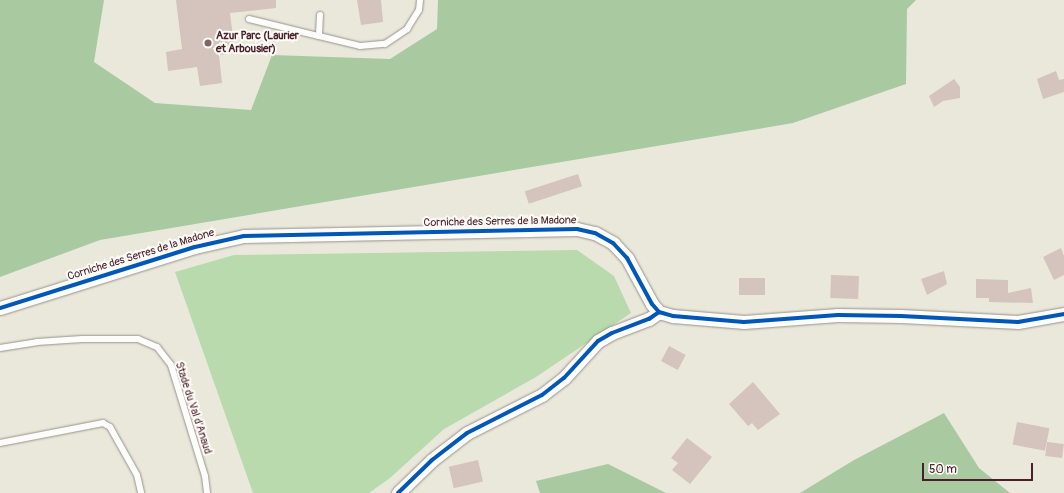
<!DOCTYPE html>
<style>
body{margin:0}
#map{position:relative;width:1064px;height:493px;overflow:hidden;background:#eae8db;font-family:Pangolin,sans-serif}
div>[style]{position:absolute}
.green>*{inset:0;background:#b8daac}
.forest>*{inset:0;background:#a9caa1}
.building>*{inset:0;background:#d5c3bd;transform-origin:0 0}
.roads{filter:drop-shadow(0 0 1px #99918c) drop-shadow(0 0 1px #99918c)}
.lane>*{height:6px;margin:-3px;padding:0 3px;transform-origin:3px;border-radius:3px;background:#fcfcfa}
.street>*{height:13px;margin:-6.5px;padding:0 6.5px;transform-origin:6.5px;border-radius:6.5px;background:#fcfcfa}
.cycleway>*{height:4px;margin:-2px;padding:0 2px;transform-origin:2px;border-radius:2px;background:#0057b8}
.dots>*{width:11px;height:11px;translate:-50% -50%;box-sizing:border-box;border:2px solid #fdfcf7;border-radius:50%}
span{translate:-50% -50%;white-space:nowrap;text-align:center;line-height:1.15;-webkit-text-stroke:4px #fdfcf7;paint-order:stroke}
.poi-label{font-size:11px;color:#4a1f2b;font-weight:700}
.left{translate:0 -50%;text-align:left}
.street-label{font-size:11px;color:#4a1f2b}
.scale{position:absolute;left:922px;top:463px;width:111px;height:18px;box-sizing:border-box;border:2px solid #4a1f2b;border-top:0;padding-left:5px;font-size:12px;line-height:14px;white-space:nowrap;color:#4a1f2b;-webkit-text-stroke:3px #fdfcf7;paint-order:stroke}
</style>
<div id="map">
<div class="green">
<div style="clip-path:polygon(577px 250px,614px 276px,631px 313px,536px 377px,444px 429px,390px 478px,369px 493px,253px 493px,175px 272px,234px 255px)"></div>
</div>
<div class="forest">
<div style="clip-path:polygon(0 0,104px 0,94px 62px,155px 103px,251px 110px,272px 55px,390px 59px,437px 29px,438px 0,916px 0,907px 9px,906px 84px,793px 123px,100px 240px,0 277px)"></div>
<div style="clip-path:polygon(944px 413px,979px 468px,1010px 493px,800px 493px,854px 460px)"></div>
<div style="clip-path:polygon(608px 464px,666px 493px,540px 493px,536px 481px)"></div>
</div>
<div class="building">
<div style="clip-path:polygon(176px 0,276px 0,276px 8px,230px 13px,235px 53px,219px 55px,222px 83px,200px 86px,197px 67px,168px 71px,166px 52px,182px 49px)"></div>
<div style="clip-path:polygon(357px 0,381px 0,383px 22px,361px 25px)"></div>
<div style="clip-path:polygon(1056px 71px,1059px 80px,1064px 79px,1064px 92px,1043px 99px,1037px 79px)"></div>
<div style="clip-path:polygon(954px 79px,960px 87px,960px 98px,943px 101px,934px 107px,929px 96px)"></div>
<div style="left:578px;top:174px;width:13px;height:56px;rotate:72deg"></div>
<div style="clip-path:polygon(1061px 248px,1064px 256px,1064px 275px,1054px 280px,1043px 257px)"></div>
<div style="clip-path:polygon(944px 271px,947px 284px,927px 295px,921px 279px)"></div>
<div style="left:831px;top:275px;width:28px;height:23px;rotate:2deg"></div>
<div style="left:739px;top:278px;width:26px;height:17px"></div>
<div style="clip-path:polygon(976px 279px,1008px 280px,1008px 293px,1031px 288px,1033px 303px,989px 302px,989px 298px,976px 298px)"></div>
<div style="left:669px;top:346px;width:19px;height:17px;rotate:28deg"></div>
<div style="clip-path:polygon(753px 382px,780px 414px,758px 430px,752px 423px,748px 426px,729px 404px)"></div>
<div style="left:1017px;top:422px;width:33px;height:23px;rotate:11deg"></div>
<div style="clip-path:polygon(687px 438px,712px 457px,690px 484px,672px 470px,678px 463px,671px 458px)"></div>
<div style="left:1047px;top:442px;width:17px;height:14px;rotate:7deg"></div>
<div style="left:478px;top:460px;width:22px;height:30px;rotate:77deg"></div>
</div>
<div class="roads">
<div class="lane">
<div style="left:320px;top:15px;width:21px;rotate:93deg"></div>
<div style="left:319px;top:36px;width:42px;rotate:13.7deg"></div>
<div style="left:360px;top:46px;width:25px;rotate:-5deg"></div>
<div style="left:385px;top:44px;width:27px;rotate:-34deg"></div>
<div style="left:407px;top:29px;width:22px;rotate:-58deg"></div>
<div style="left:419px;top:10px;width:10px;rotate:-84deg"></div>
<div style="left:249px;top:19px;width:72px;rotate:13.7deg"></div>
<div style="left:0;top:348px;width:37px;rotate:-9deg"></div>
<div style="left:37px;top:342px;width:45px;rotate:-3.8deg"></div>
<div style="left:82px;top:339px;width:56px"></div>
<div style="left:138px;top:339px;width:21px;rotate:23deg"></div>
<div style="left:157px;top:347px;width:23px;rotate:52deg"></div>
<div style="left:171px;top:365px;width:116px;rotate:73deg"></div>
<div style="left:205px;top:476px;width:17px;rotate:83deg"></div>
<div style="left:0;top:443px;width:105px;rotate:-11deg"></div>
<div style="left:103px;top:423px;width:8px;rotate:30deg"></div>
<div style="left:110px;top:427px;width:55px;rotate:60.6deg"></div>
<div style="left:137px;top:475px;width:18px;rotate:77deg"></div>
</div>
<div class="street">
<div style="left:0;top:308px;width:204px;rotate:-17.4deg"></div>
<div style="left:195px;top:247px;width:50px;rotate:-12.7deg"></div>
<div style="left:244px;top:236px;width:333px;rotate:-1.2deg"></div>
<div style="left:577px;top:229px;width:18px;rotate:13deg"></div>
<div style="left:595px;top:233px;width:21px;rotate:29deg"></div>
<div style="left:613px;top:243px;width:21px;rotate:47deg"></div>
<div style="left:627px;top:258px;width:52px;rotate:61.5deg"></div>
<div style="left:652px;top:304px;width:11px;rotate:49deg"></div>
<div style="left:659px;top:312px;width:15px;rotate:16deg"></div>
<div style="left:673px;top:316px;width:71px;rotate:4.8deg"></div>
<div style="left:744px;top:322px;width:94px;rotate:-4.3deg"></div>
<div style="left:838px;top:315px;width:63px;rotate:0.9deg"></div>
<div style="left:901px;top:316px;width:117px;rotate:2.9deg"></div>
<div style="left:1018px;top:322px;width:47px;rotate:-9.9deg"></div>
<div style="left:398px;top:493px;width:47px;rotate:-44.1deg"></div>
<div style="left:432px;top:460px;width:44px;rotate:-37.6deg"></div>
<div style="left:467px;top:433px;width:84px;rotate:-26.9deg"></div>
<div style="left:542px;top:395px;width:28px;rotate:-38deg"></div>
<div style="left:564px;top:378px;width:50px;rotate:-47.4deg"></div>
<div style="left:598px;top:341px;width:16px;rotate:-30deg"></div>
<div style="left:612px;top:333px;width:40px;rotate:-21deg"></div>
<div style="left:649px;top:319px;width:12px;rotate:-35deg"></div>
</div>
</div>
<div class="cycleway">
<div style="left:0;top:308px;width:204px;rotate:-17.4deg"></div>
<div style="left:195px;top:247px;width:50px;rotate:-12.7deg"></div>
<div style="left:244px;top:236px;width:333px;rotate:-1.2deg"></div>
<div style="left:577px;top:229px;width:18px;rotate:13deg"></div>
<div style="left:595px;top:233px;width:21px;rotate:29deg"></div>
<div style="left:613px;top:243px;width:21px;rotate:47deg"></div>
<div style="left:627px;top:258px;width:52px;rotate:61.5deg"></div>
<div style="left:652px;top:304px;width:11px;rotate:49deg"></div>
<div style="left:659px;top:312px;width:15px;rotate:16deg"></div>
<div style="left:673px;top:316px;width:71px;rotate:4.8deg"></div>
<div style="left:744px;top:322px;width:94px;rotate:-4.3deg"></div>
<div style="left:838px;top:315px;width:63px;rotate:0.9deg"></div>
<div style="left:901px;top:316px;width:117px;rotate:2.9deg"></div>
<div style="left:1018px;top:322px;width:47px;rotate:-9.9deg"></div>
<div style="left:398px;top:493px;width:47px;rotate:-44.1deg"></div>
<div style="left:432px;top:460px;width:44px;rotate:-37.6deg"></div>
<div style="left:467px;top:433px;width:84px;rotate:-26.9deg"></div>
<div style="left:542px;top:395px;width:28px;rotate:-38deg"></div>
<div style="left:564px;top:378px;width:50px;rotate:-47.4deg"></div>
<div style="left:598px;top:341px;width:16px;rotate:-30deg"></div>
<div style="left:612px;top:333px;width:40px;rotate:-21deg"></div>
<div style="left:649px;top:319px;width:12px;rotate:-35deg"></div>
</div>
<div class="dots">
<div style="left:208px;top:43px;background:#826569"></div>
</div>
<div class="poi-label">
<span class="left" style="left:216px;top:43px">Azur Parc (Laurier<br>et Arbousier)</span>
</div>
<div class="street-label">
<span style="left:500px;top:222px;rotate:-1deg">Corniche des Serres de la Madone</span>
<span style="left:141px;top:255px;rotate:-17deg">Corniche des Serres de la Madone</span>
<span style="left:193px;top:408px;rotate:72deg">Stade du Val d'Anaud</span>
</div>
<div class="scale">50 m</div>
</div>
